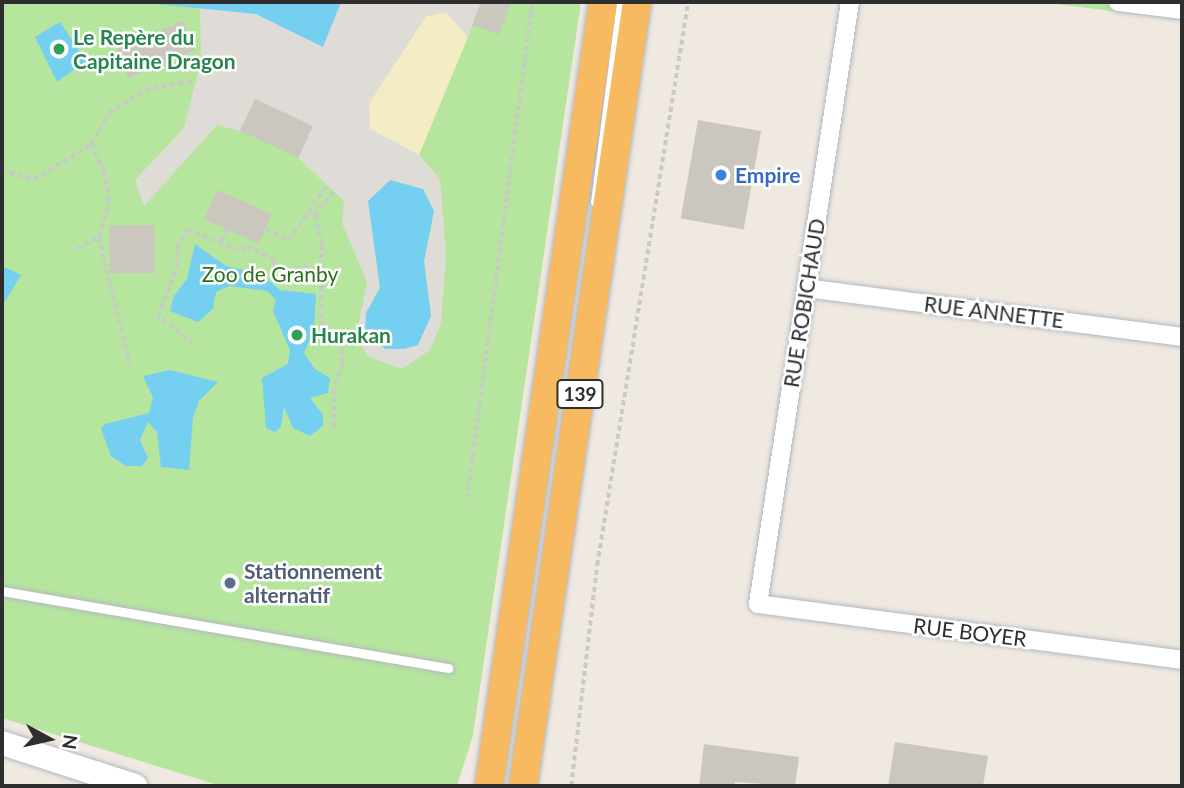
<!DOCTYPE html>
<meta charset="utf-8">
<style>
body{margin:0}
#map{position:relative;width:1184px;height:788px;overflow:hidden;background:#efe9e1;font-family:Lato,sans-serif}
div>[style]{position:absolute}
.green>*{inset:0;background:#b6e59e}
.sand>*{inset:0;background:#f3ecc5}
.plaza>*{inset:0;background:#dfdcd8}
.water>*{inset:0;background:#75cff0}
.building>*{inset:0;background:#cbc7bf;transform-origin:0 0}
.path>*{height:3.5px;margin-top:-1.75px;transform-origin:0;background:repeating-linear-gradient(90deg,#c9c9c9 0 5px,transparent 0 8.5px)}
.roads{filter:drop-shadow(0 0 2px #b4b7c1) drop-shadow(0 0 2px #b4b7c1)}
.service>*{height:9px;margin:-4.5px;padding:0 4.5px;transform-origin:4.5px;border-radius:4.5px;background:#fff}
.minor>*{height:18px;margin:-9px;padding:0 9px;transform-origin:9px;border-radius:9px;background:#fff}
.secondary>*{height:24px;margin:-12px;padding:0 12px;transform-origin:12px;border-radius:12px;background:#fff}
.trunk>*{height:28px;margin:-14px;padding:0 14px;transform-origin:14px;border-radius:14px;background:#f8ba60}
.dots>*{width:19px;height:19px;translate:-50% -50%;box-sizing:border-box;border:4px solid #fff;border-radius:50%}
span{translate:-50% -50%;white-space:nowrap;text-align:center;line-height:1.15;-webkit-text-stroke:5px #fff;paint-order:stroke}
.shield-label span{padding:2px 5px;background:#fff;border:2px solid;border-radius:5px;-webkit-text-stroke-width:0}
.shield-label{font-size:19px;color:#2e2e2e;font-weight:700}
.leisure-label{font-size:21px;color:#27864d;font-weight:700}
.left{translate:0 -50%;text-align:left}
.shop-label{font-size:21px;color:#366cbe;font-weight:700}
.park-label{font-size:21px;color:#2c6e1b}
.street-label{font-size:21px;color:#2e2e2e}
.service-label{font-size:21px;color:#4e5e75;font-weight:700}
.frame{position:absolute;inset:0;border:4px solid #2e2e2e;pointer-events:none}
.north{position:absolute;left:14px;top:704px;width:70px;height:70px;-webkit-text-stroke:5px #fff;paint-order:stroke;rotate:98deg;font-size:19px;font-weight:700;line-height:28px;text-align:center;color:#2e2e2e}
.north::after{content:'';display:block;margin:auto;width:24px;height:32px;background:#2e2e2e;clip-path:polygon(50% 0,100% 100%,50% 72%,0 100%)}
</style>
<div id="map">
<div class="green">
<div style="clip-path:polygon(2px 2px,581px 2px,473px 735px,457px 786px,221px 786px,2px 718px)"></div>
<div style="clip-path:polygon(1040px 2px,1178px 2px,1175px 19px)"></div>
</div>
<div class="sand">
<div style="clip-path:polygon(446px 12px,468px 37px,419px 155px,370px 129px,369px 103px,426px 16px)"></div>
</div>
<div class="plaza">
<div style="clip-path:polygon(evenodd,341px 2px,481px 2px,468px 37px,446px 12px,426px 16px,369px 103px,370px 129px,419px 155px,439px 178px,441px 190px,446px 255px,441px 323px,430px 350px,402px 369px,367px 356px,356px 336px,367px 282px,342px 223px,344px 201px,298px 158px,312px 126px,255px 99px,240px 131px,217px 125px,144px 206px,135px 180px,184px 128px,201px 60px,200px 6px,256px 14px,323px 47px,341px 2px,432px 223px,424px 261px,431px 316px,373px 298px,380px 288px,378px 265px,432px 223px)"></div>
</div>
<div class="water">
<div style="clip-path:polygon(136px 2px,341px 2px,323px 47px,256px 14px)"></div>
<div style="clip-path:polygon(60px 22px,86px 61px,57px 82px,35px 37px)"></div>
<div style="clip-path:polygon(390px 180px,423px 189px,434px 211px,424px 261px,431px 316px,418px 345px,404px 349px,385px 349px,365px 329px,366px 313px,380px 288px,368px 201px)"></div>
<div style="clip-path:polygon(195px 244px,226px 266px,262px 274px,280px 290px,316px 294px,314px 329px,304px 353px,315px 369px,330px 378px,328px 393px,310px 398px,323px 415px,323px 426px,310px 436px,293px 428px,284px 407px,281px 427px,275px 432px,266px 428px,262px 378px,288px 364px,290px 350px,273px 311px,276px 300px,267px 291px,229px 286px,216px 292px,213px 309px,198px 322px,170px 311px,174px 296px,187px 279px)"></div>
<div style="clip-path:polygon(2px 266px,21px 275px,2px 307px)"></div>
<div style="clip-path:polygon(170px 370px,218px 382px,199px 401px,193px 418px,189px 470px,161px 467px,157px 432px,148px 422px,140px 440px,148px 458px,142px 466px,126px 466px,111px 456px,101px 429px,105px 424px,149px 413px,153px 398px,143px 376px)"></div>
</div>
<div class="building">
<div style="clip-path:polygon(481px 2px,511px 2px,499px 35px,472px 25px)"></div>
<div style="left:183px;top:21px;width:32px;height:72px;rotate:68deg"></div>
<div style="left:255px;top:99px;width:64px;height:35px;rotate:25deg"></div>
<div style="left:698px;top:120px;width:64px;height:100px;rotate:10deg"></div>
<div style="left:217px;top:190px;width:60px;height:32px;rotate:24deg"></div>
<div style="left:154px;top:225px;width:48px;height:45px;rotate:89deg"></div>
<div style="clip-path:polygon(895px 742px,988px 756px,983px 786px,888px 786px)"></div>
<div style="clip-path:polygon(704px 744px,799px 757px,795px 786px,735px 782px,735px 786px,699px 786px)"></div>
</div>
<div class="path">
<div style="left:2px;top:165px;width:11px;rotate:45deg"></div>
<div style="left:10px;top:173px;width:25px;rotate:14deg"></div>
<div style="left:34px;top:179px;width:66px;rotate:-30.8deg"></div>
<div style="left:91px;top:145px;width:37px;rotate:-61deg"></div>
<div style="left:109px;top:113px;width:43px;rotate:-32.6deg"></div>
<div style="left:145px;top:90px;width:52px;rotate:-11.1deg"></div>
<div style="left:334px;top:192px;width:30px;rotate:130deg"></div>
<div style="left:315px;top:215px;width:31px;rotate:77deg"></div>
<div style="left:322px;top:245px;width:77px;rotate:90.7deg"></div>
<div style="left:321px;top:322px;width:28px;rotate:46deg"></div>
<div style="left:340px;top:342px;width:22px;rotate:82deg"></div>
<div style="left:343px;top:364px;width:27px;rotate:110deg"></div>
<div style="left:334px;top:389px;width:40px;rotate:90deg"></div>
<div style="left:266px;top:229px;width:25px;rotate:26deg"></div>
<div style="left:289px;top:240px;width:67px;rotate:-55.4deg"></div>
<div style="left:99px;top:237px;width:131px;rotate:76.3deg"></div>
<div style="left:221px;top:241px;width:13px;rotate:-63deg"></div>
<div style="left:77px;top:249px;width:25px;rotate:-29deg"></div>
<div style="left:99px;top:237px;width:37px;rotate:-74deg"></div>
<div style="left:109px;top:201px;width:29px;rotate:-100deg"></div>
<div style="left:104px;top:172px;width:30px;rotate:-116deg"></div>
<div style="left:193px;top:344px;width:45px;rotate:-141.3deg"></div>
<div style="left:158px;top:316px;width:53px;rotate:-69.2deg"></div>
<div style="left:177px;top:266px;width:18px;rotate:-90deg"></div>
<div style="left:177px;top:248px;width:21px;rotate:-61deg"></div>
<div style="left:187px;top:230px;width:60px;rotate:20.6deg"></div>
<div style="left:243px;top:251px;width:6px;rotate:-51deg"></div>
<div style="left:247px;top:246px;width:31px;rotate:27deg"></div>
<div style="left:275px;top:260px;width:5px;rotate:112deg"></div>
<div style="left:273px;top:265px;width:18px;rotate:27deg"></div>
<div style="left:289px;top:273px;width:18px;rotate:-27deg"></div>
<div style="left:305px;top:265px;width:28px;rotate:55deg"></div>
<div style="left:467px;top:498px;width:500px;rotate:-82.53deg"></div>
<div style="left:571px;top:786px;width:223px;rotate:-83.3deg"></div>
<div style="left:597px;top:565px;width:570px;rotate:-80.82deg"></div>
</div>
<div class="roads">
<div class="service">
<div style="left:595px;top:202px;width:202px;rotate:-82.6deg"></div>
<div style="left:2px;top:591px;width:453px;rotate:9.8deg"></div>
</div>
<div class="minor">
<div style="left:850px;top:2px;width:609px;rotate:98.69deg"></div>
<div style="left:758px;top:604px;width:428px;rotate:7.5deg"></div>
<div style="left:1118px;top:2px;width:64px;rotate:7.1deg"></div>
<div style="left:806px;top:288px;width:379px;rotate:7.4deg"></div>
</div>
<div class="secondary">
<div style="left:2px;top:743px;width:140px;rotate:17.9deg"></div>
</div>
<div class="trunk">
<div style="left:489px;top:786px;width:792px;rotate:-81.73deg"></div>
<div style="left:523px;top:786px;width:792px;rotate:-81.73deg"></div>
</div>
</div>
<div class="dots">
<div style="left:59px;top:49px;background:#2e9e5b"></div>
<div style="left:721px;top:175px;background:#3f7fe0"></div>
<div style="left:297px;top:335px;background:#2e9e5b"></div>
<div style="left:230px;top:583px;background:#5c6f8a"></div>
</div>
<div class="shield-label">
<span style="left:580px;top:394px">139</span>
</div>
<div class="leisure-label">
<span class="left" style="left:73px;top:49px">Le Repère du<br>Capitaine Dragon</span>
<span class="left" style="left:311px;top:335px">Hurakan</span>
</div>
<div class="shop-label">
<span class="left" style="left:735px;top:175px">Empire</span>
</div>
<div class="park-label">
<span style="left:270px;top:274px">Zoo de Granby</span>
</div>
<div class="street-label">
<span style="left:804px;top:303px;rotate:-81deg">RUE ROBICHAUD</span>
<span style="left:994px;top:312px;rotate:7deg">RUE ANNETTE</span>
<span style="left:970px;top:632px;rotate:7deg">RUE BOYER</span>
</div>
<div class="service-label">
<span class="left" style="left:244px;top:583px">Stationnement<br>alternatif</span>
</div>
<div class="frame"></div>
<div class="north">N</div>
</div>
